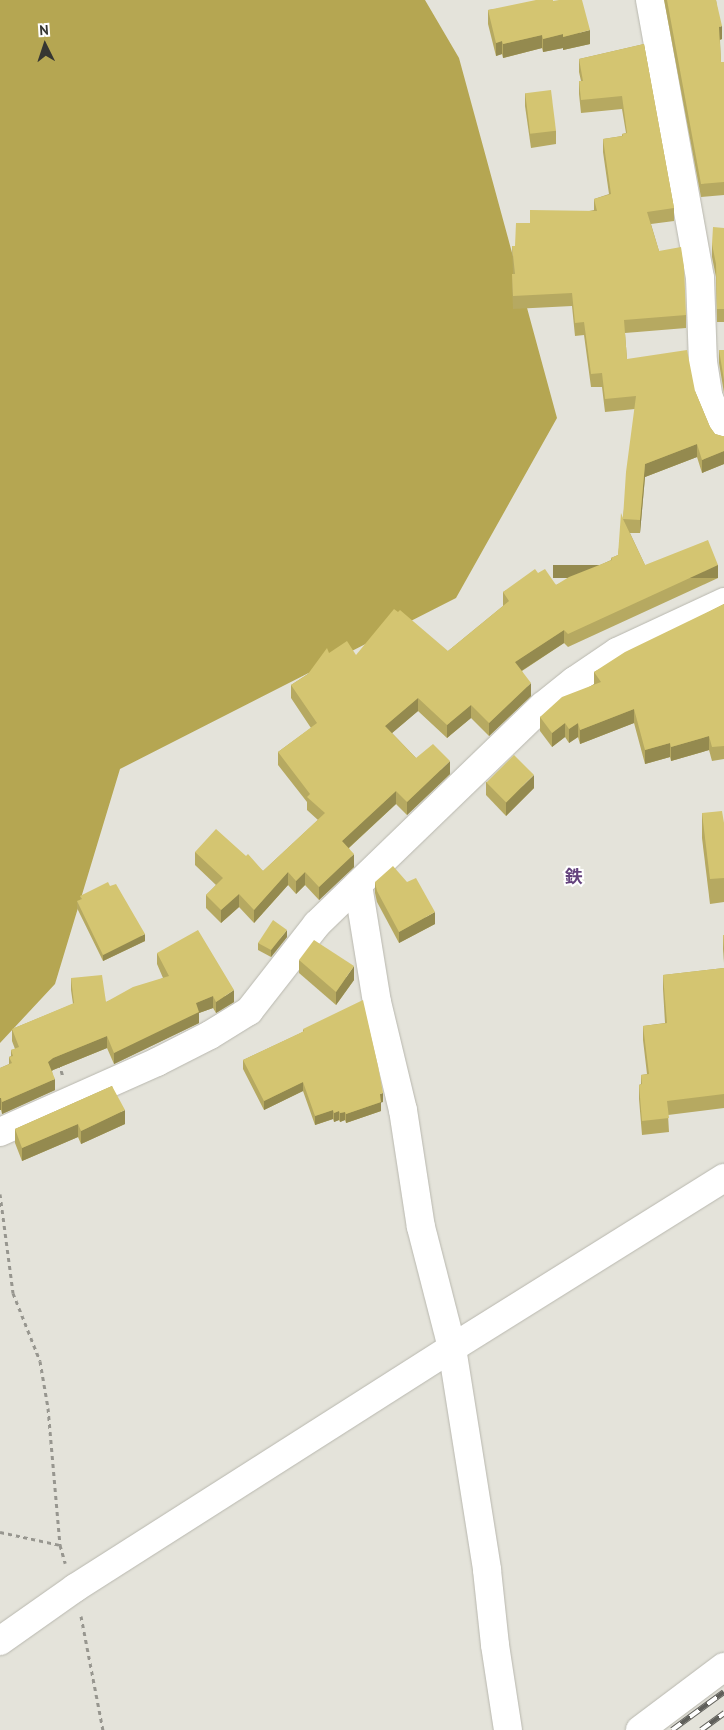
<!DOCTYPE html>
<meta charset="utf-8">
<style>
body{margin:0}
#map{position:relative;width:724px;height:1730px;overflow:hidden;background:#e4e3da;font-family:"PT Sans","Noto Sans JP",sans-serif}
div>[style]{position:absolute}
.forest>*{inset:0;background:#b5a652}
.path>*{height:3px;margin-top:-1.5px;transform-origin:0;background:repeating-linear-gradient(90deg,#97968f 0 4px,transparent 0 8px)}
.roads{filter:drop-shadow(0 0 1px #b8b7ae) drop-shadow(0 0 1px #b8b7ae)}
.minor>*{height:28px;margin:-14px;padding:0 14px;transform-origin:14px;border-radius:14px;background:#fff}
.rail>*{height:5.5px;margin-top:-2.75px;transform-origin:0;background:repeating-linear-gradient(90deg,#fff 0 11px,#5f5f5a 0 22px);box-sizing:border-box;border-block:1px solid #5f5f5a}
.wall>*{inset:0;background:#b6a961}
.shaded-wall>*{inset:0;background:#948a4f;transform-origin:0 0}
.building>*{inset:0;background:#d4c571;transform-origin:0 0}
span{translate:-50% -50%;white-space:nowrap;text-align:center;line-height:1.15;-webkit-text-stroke:4px #fff;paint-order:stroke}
.quarter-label{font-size:18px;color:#64427d;font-weight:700}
.north{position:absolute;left:20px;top:20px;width:50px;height:50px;-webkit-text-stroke:4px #fff;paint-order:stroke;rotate:356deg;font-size:14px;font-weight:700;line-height:20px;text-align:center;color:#363632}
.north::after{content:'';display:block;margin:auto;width:18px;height:22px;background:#363632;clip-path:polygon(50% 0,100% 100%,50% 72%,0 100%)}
</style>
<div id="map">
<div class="forest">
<div style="clip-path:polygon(0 0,425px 0,459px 58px,557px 418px,456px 598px,120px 769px,55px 984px,0 1043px)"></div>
</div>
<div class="path">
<div style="left:59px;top:1063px;width:15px;rotate:74deg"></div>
<div style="left:0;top:1194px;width:100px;rotate:82.5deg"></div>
<div style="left:13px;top:1293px;width:73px;rotate:68.3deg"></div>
<div style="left:40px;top:1361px;width:48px;rotate:80.3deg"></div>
<div style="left:48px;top:1408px;width:138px;rotate:85deg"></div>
<div style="left:60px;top:1545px;width:19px;rotate:74deg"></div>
<div style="left:0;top:1532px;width:61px;rotate:12.2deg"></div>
<div style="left:81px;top:1616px;width:116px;rotate:79.1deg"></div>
</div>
<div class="roads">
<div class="minor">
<div style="left:650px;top:0;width:282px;rotate:79.8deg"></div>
<div style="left:700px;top:278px;width:84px;rotate:88deg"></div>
<div style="left:703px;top:362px;width:36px;rotate:81deg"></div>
<div style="left:709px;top:398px;width:39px;rotate:67deg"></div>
<div style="left:358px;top:885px;width:119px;rotate:80.8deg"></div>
<div style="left:377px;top:1002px;width:111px;rotate:76.5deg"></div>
<div style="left:403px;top:1110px;width:118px;rotate:81.3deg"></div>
<div style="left:421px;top:1227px;width:125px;rotate:75.6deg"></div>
<div style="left:452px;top:1348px;width:225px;rotate:81deg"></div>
<div style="left:487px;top:1570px;width:75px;rotate:83.9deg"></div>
<div style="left:495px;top:1645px;width:86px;rotate:81.3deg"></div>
<div style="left:0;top:1132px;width:172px;rotate:-24deg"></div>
<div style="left:157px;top:1062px;width:59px;rotate:-27deg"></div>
<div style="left:210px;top:1035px;width:46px;rotate:-31.6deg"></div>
<div style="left:249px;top:1011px;width:110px;rotate:-52deg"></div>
<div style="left:317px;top:924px;width:314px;rotate:-44deg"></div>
<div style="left:543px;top:706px;width:40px;rotate:-39deg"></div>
<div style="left:574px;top:681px;width:52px;rotate:-34deg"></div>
<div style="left:617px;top:652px;width:118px;rotate:-25deg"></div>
<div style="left:0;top:1641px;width:92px;rotate:-35.2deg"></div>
<div style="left:75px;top:1588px;width:447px;rotate:-32.5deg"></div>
<div style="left:452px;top:1348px;width:321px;rotate:-32deg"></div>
<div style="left:640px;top:1730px;width:105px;rotate:-36.9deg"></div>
</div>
</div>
<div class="rail">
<div style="left:672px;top:1730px;width:64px;rotate:-36.2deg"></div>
<div style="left:701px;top:1730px;width:29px;rotate:-36deg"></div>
</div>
<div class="wall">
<div style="clip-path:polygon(664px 0,716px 0,722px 39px,720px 40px,721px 62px,724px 62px,724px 195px,701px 197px)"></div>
<div style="clip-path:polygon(553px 1px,590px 44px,563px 50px,563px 48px,543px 52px,542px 48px,503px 58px,502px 54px,496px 56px,488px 24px,488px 10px)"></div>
<div style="clip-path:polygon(644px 44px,674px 208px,674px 221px,651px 224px,659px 251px,686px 315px,686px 328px,625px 333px,627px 359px,695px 391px,710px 427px,715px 434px,722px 436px,724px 436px,724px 464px,702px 473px,697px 457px,645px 477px,640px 533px,630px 533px,645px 565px,718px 578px,568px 647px,564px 643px,522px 671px,531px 696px,489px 736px,471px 718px,447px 738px,418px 711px,392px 733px,416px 758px,450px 774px,407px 815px,396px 804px,349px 848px,354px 867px,319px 900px,305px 885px,296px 894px,288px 885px,254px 923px,239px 907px,221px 923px,206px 908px,206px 895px,216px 885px,195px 865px,195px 852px,246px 856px,263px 871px,318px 820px,307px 810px,307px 802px,278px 765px,278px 752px,311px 728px,291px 698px,291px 685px,308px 674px,329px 653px,356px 655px,448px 651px,503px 606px,503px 592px,538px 573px,556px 585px,611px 560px,611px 558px,618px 555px,623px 518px,635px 409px,605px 412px,602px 387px,591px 387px,584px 335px,575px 336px,572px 306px,513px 309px,512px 287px,512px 274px,513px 274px,512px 246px,515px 246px,530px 223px,594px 210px,594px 199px,609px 194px,603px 152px,603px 139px,622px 136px,622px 134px,626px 133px,622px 109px,581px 113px,579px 94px,579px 81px,581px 81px,579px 72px,579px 59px)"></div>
<div style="clip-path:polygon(525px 93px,556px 131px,556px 144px,531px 148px,525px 106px)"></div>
<div style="clip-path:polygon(724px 228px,724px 322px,717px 322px,716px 277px,712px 257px,712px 244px)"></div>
<div style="clip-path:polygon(719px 350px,724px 350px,724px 393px,719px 363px)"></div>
<div style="clip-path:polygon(724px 604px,724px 759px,712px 761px,709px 750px,671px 761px,670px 757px,645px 764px,634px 723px,580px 744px,578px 737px,569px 743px,565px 737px,552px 747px,540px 731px,540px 717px,594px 684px,594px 672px)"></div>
<div style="clip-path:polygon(486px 782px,534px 788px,506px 816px,486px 795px)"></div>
<div style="clip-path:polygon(702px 813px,724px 823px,724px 902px,710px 904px,702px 838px)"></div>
<div style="clip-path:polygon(375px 882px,435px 924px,399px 943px,377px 902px,375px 893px)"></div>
<div style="clip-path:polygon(110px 886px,145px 941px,103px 961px,77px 908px,77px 901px,80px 900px,80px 896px)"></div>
<div style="clip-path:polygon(723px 935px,724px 935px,724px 963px,723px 949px)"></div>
<div style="clip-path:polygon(287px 937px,271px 957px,258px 950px,258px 943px)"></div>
<div style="clip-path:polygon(157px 953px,234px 1002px,216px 1013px,213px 1008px,199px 1013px,199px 1023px,114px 1064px,107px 1048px,53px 1070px,52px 1071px,55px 1090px,2px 1114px,1px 1110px,0 1068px,9px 1064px,9px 1057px,11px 1056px,11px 1050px,15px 1049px,12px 1041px,12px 1029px,73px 1004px,71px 990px,71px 978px,106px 1002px,163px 978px,157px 964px)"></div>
<div style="clip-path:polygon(299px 960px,354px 980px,336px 1005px,299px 973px)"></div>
<div style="clip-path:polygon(724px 968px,724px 1108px,668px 1115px,669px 1132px,642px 1135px,639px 1099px,639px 1085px,641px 1084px,641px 1075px,647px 1074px,643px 1040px,643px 1026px,665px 1023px,663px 989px,663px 975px)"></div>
<div style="clip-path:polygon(303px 1029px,383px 1102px,381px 1102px,381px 1111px,346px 1123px,345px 1120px,340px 1122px,339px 1120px,334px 1122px,333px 1119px,315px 1125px,303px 1091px,264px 1110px,243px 1069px,243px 1060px,303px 1032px)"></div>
<div style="clip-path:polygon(112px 1086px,125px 1124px,81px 1144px,78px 1137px,22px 1161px,15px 1143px,15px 1129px)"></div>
</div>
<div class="shaded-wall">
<div style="clip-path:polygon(722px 26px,722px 39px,719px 40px,719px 27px)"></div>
<div style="clip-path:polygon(590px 30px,590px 44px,563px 50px,563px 37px)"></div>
<div style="clip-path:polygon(563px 34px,563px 48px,543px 52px,543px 39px)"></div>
<div style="clip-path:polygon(542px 35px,542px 48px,503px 58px,503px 44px)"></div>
<div style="clip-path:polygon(502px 41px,502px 54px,496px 56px,496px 43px)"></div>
<div style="clip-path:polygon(697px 444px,697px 457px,645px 477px,640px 533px,640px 520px,645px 464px)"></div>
<div style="clip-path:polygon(724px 451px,724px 464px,702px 473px,702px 460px)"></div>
<div style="left:718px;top:565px;width:13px;height:165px;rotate:90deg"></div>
<div style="clip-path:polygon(564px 630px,564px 643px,515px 675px,515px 662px)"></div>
<div style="clip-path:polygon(531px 683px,531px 696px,489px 736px,489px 723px)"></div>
<div style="clip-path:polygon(418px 698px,418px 711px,385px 739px,385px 726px)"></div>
<div style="clip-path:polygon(471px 705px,471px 718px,447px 738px,447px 725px)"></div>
<div style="clip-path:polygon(634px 709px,634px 723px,580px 744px,580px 730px)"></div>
<div style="clip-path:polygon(565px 723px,565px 737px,552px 747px,552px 733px)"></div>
<div style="clip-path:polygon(578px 723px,578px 737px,569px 743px,569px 729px)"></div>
<div style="clip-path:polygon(709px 736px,709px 750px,671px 761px,671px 747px)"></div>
<div style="clip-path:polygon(670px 743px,670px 757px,645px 764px,645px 750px)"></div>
<div style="clip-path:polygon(450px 761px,450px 774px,407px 815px,407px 802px)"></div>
<div style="clip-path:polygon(534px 775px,534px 788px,506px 816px,506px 802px)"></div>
<div style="clip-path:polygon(396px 791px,396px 804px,342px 854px,342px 841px)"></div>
<div style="clip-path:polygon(354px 854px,354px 867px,319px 900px,319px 887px)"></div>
<div style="clip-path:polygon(288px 872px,288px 885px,254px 923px,254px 910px)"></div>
<div style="clip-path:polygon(305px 872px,305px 885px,296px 894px,296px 881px)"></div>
<div style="clip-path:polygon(239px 894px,239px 907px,221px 923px,221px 910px)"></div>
<div style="clip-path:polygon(435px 912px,435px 924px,399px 943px,399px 932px)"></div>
<div style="clip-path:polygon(287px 930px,287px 937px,271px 957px,271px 950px)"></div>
<div style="clip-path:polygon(145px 934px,145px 941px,103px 961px,103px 955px)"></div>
<div style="clip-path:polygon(354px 966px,354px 980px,336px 1005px,336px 992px)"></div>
<div style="clip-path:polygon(234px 990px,234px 1002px,216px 1013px,216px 1002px)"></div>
<div style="clip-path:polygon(213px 996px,213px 1008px,199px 1013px,199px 1023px,114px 1064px,114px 1053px,196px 1003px)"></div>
<div style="clip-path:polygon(107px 1036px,107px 1048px,53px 1070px,48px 1074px,48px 1062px,53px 1058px)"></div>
<div style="clip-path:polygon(55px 1079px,55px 1090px,2px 1114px,2px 1102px)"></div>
<div style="clip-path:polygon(303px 1082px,303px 1091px,264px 1110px,264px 1101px)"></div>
<div style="clip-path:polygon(383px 1093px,383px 1102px,380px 1103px,380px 1094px)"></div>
<div style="left:0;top:1098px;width:1px;height:12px"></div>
<div style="clip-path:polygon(381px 1102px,381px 1111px,346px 1123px,346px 1114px)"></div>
<div style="clip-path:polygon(125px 1110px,125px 1124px,81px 1144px,81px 1131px)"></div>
<div style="clip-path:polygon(333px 1110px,333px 1119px,315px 1125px,315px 1116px)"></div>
<div style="clip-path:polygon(339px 1111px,339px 1120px,334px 1122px,334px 1113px)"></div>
<div style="clip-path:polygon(345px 1112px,345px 1120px,340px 1122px,340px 1113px)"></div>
<div style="clip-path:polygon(78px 1124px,78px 1137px,22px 1161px,22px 1148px)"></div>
</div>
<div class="building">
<div style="clip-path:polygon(536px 0,553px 0,553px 1px,559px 0,582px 0,590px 30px,563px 37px,563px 34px,543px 39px,542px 35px,503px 44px,502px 41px,496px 43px,488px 10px)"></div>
<div style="clip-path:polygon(667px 0,716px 0,722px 26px,719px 27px,721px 62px,724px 62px,724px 182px,701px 184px)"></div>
<div style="clip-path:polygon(644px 44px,674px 208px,647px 212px,659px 251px,681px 247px,684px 267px,686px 315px,624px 320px,627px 359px,687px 350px,695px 391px,710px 427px,715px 434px,722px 436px,724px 436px,724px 451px,702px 460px,697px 444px,645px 464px,640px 520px,623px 519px,645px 565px,708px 540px,718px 565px,568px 634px,564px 630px,515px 662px,531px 683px,489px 723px,471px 705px,447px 725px,418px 698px,385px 726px,416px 758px,433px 744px,450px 761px,407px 802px,396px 791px,342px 841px,354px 854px,319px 887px,305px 872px,296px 881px,288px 872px,254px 910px,239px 894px,221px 910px,206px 895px,223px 878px,195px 852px,216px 829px,246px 856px,248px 854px,263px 871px,325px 813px,307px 797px,310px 794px,278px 752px,317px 723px,291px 685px,308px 674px,327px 648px,329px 653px,347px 641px,356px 655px,394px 609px,398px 612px,400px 610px,448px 651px,509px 601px,503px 592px,535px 569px,538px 573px,545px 569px,556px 585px,569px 577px,612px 560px,611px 558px,618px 555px,621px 513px,623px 518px,626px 472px,636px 396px,605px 399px,602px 373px,591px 374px,584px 322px,575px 323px,572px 293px,513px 296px,512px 274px,515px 274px,512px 246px,515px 246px,516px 223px,530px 223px,530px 210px,597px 211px,594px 199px,611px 194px,603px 139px,623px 136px,622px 134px,627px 133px,622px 96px,581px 100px,579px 81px,583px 81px,579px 59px)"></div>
<div style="left:551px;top:90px;width:41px;height:26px;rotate:83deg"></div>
<div style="clip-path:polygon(713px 227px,724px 228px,724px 309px,717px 309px,716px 264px,712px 244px)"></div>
<div style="clip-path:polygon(719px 350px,724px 350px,724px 380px)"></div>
<div style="clip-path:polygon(724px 604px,724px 746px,712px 747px,709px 736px,671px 747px,670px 743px,645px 750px,634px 709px,580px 730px,578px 723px,569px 729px,565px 723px,552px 733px,540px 717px,562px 697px,601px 682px,594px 672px,625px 652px)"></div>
<div style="left:514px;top:755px;width:28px;height:39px;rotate:45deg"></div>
<div style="clip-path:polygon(722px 811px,724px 823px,724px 878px,710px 879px,702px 813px)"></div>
<div style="clip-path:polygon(393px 866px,407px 882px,416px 878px,435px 912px,399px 932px,377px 891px,375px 882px)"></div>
<div style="clip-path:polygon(108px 882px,110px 886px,116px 884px,145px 934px,103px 955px,77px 901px,82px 899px,80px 896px)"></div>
<div style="clip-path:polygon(273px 920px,287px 930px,271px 950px,258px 943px)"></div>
<div style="clip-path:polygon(198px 930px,234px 990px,216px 1002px,213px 996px,196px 1003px,199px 1012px,114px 1053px,107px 1036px,53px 1058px,48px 1062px,55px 1079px,2px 1102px,1px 1098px,0 1098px,0 1068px,12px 1063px,9px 1057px,13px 1056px,11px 1050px,19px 1047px,12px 1029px,74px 1003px,71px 978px,102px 975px,106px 1002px,133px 987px,169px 976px,157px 953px)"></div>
<div style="clip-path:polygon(723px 935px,724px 935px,724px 949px)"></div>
<div style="clip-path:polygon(314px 940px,354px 966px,336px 992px,299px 960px)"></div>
<div style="clip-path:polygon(724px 968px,724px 1094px,667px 1101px,669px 1118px,642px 1121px,639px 1085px,642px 1084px,641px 1075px,649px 1074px,643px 1026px,667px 1023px,663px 975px)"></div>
<div style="clip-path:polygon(363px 1000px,378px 1066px,383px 1093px,380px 1094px,381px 1102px,346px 1114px,345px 1112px,340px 1113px,339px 1111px,334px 1113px,333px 1110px,315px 1116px,303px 1082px,264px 1101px,243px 1060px,298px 1034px,304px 1031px,303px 1029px)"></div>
<div style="clip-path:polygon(112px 1086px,125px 1110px,81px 1131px,78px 1124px,22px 1148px,15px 1129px)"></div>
</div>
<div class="quarter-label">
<span style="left:574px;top:877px">鉄</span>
</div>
<div class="north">N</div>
</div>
